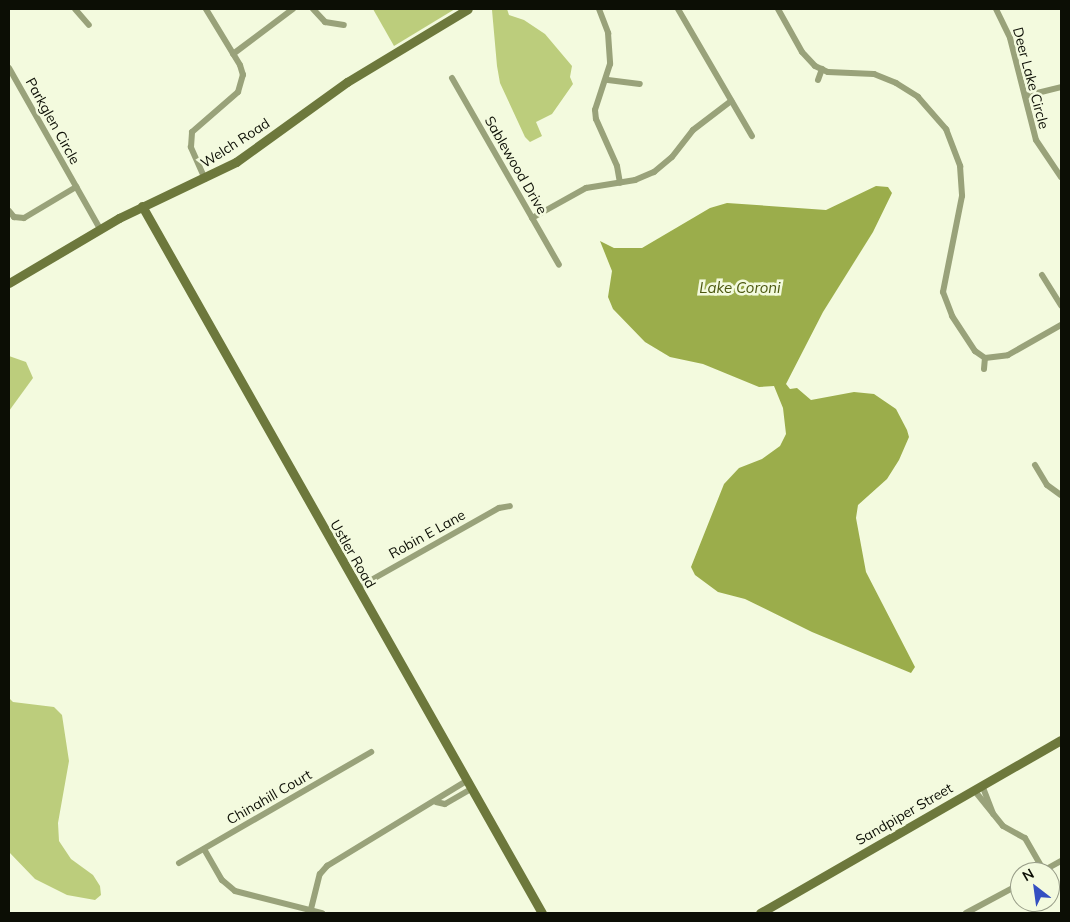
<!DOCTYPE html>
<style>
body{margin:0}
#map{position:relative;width:1070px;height:922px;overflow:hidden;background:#f3fade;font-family:Mulish,sans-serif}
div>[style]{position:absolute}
.green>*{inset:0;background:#bccd7c}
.water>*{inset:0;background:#9bad4b}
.street>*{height:6px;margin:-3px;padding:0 3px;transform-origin:3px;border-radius:3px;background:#99a27a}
.secondary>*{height:9px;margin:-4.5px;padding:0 4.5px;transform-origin:4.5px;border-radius:4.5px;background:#6d783c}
span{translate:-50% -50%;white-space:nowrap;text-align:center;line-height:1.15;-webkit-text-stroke:5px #f3fade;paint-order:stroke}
.street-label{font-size:14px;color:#0c0e05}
.water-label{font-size:15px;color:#4c5810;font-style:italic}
.frame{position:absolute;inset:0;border:10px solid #0c0e05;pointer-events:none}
.north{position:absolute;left:1010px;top:862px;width:50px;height:50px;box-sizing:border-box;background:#f3fade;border:1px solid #979c87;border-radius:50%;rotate:330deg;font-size:14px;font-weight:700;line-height:20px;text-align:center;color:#0c0e05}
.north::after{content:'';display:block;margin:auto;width:18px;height:22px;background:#344fc1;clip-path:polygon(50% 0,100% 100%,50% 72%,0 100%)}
</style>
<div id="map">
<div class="green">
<div style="clip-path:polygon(373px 9px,455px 9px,394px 46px)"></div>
<div style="clip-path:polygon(507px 9px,509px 15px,524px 20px,545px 34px,572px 66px,570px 77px,573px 84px,552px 114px,536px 122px,542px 136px,530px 142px,525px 137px,500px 83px,497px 66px,492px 10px)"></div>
<div style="clip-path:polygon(9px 356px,26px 362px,33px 378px,9px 411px)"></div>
<div style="clip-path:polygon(9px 698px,13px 702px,54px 707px,62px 715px,69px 761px,58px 823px,59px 841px,71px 859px,93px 875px,100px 886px,101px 895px,95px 900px,67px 895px,35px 879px,9px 852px)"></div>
</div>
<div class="water">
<div style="clip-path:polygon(876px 186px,888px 187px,892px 193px,873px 232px,823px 312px,786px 384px,790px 389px,797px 388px,811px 400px,854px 392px,874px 394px,896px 409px,907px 430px,909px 437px,899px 460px,887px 479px,858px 505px,856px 518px,866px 572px,915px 667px,911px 673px,812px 632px,745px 599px,718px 592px,695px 575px,691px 567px,724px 484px,739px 468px,762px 459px,780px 446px,786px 434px,783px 408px,774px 386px,759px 387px,703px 364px,670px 357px,645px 342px,613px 309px,608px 297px,612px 271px,600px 241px,614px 248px,642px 248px,710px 208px,727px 203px,826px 210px)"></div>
</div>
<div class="street">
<div style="left:75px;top:9px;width:21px;rotate:49deg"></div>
<div style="left:313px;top:9px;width:18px;rotate:47deg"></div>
<div style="left:325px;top:22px;width:19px;rotate:9deg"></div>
<div style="left:599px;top:9px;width:26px;rotate:69deg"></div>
<div style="left:608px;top:33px;width:31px;rotate:86deg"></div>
<div style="left:610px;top:64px;width:48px;rotate:108.1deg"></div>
<div style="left:595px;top:110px;width:9px;rotate:84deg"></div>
<div style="left:596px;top:119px;width:51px;rotate:65.9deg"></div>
<div style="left:617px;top:166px;width:17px;rotate:80deg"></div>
<div style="left:678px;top:9px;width:147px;rotate:59.8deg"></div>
<div style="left:778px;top:9px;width:49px;rotate:60.8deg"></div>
<div style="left:802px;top:52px;width:19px;rotate:47deg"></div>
<div style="left:815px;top:66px;width:14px;rotate:25deg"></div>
<div style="left:828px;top:72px;width:46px;rotate:2.5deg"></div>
<div style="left:874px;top:74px;width:24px;rotate:22deg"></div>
<div style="left:896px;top:83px;width:26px;rotate:32deg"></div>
<div style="left:918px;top:97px;width:43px;rotate:48.8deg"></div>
<div style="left:946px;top:129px;width:40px;rotate:69deg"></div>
<div style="left:960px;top:166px;width:30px;rotate:86deg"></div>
<div style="left:962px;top:196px;width:98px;rotate:101.2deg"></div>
<div style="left:943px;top:292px;width:26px;rotate:69deg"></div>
<div style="left:952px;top:316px;width:42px;rotate:56.7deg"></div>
<div style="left:975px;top:351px;width:12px;rotate:35deg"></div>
<div style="left:985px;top:358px;width:23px;rotate:-7deg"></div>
<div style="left:1008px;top:355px;width:61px;rotate:-29.5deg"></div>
<div style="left:996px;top:9px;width:32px;rotate:64deg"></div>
<div style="left:1010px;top:38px;width:105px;rotate:75.7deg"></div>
<div style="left:1036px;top:140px;width:45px;rotate:56deg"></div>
<div style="left:233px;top:54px;width:75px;rotate:-36.9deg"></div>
<div style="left:9px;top:68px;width:185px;rotate:60.5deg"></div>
<div style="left:452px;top:78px;width:215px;rotate:60.2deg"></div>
<div style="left:608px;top:80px;width:32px;rotate:7deg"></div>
<div style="left:818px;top:80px;width:12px;rotate:-70deg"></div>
<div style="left:1025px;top:96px;width:37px;rotate:-14deg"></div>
<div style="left:205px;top:179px;width:35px;rotate:-114deg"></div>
<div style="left:191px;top:147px;width:15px;rotate:-86deg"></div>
<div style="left:192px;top:132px;width:61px;rotate:-41deg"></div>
<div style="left:238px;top:92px;width:18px;rotate:-74deg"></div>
<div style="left:243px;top:75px;width:10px;rotate:-107deg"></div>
<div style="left:240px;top:65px;width:66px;rotate:-121.3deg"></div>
<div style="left:9px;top:211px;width:8px;rotate:50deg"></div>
<div style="left:14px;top:217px;width:10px;rotate:6deg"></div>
<div style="left:24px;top:218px;width:61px;rotate:-30.8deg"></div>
<div style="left:532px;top:218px;width:62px;rotate:-29.1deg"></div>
<div style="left:586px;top:188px;width:50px;rotate:-9.3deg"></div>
<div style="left:635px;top:180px;width:21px;rotate:-23deg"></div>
<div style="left:654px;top:172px;width:23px;rotate:-40deg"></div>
<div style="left:672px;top:157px;width:34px;rotate:-52deg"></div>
<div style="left:693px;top:130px;width:48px;rotate:-37.3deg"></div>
<div style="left:1042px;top:275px;width:36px;rotate:58deg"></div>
<div style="left:984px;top:369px;width:11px;rotate:-85deg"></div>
<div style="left:1035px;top:465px;width:23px;rotate:59deg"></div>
<div style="left:1047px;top:485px;width:17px;rotate:36deg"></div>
<div style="left:357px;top:588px;width:163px;rotate:-29.4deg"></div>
<div style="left:499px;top:508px;width:11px;rotate:-10deg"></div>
<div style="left:982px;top:785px;width:31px;rotate:69deg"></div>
<div style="left:974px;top:790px;width:46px;rotate:51.1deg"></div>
<div style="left:1003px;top:826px;width:25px;rotate:29deg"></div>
<div style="left:1025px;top:838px;width:38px;rotate:60deg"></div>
<div style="left:436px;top:802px;width:9px;rotate:13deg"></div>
<div style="left:445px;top:804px;width:30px;rotate:-30deg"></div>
<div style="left:204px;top:849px;width:36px;rotate:60deg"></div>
<div style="left:222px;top:880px;width:17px;rotate:40deg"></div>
<div style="left:235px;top:891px;width:90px;rotate:14.2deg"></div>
<div style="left:179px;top:863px;width:222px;rotate:-30deg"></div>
<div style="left:1041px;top:872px;width:23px;rotate:-29deg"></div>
<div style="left:311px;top:909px;width:36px;rotate:-76deg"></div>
<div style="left:320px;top:874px;width:11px;rotate:-49deg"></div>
<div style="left:327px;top:866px;width:163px;rotate:-31.4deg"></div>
<div style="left:966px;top:913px;width:61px;rotate:-28.2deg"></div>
</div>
<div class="secondary">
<div style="left:142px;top:206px;width:812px;rotate:60.5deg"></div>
<div style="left:9px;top:283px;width:128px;rotate:-30.6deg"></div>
<div style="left:119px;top:218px;width:130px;rotate:-25.6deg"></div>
<div style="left:236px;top:162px;width:137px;rotate:-35.8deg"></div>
<div style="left:347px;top:82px;width:141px;rotate:-31.1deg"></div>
<div style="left:760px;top:913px;width:347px;rotate:-29.9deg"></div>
</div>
<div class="street-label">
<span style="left:1031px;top:78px;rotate:75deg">Deer Lake Circle</span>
<span style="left:53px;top:121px;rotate:61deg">Parkglen Circle</span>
<span style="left:235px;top:143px;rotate:-33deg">Welch Road</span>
<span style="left:516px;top:165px;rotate:60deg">Sablewood Drive</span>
<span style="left:427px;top:534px;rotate:-29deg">Robin E Lane</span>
<span style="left:353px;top:554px;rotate:60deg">Ustler Road</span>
<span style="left:269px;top:797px;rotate:-30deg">Chinahill Court</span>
<span style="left:904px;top:814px;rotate:-30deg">Sandpiper Street</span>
</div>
<div class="water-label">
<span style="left:740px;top:288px">Lake Coroni</span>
</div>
<div class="frame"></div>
<div class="north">N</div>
</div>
